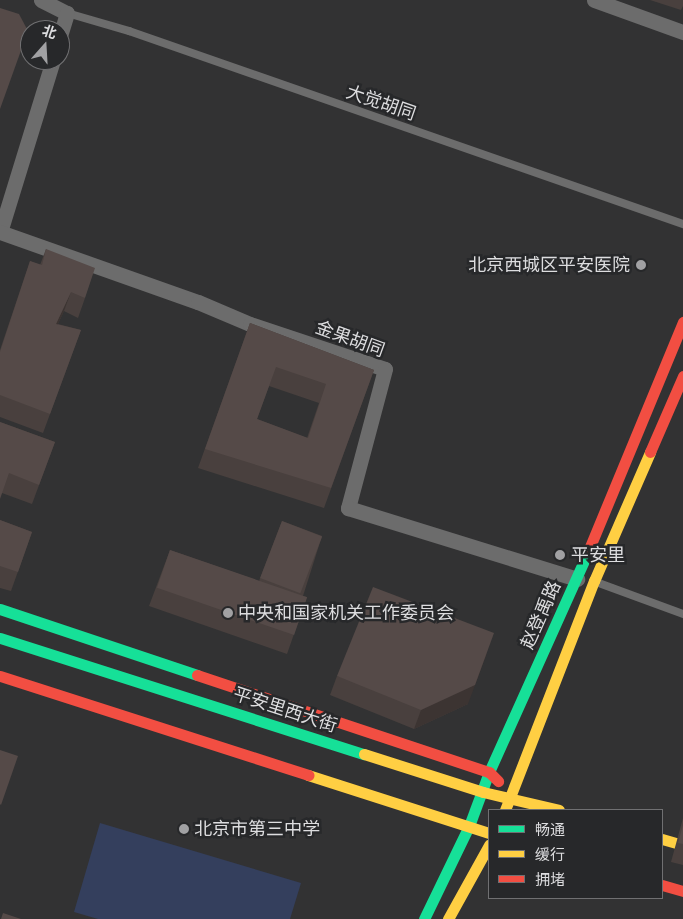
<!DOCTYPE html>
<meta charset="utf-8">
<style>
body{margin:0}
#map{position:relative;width:683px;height:919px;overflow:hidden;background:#323233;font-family:"Asap Condensed","Noto Sans SC",sans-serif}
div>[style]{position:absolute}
.green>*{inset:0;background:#343f5d}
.lane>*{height:8px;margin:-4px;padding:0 4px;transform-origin:4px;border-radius:4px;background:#6c6c6c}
.street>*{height:15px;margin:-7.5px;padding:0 7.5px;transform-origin:7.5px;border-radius:7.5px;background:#6c6c6c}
.fast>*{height:11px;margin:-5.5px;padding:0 5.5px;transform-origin:5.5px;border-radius:5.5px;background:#16e098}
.slow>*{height:11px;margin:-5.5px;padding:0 5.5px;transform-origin:5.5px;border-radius:5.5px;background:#ffcf43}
.jam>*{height:11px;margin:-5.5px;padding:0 5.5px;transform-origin:5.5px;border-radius:5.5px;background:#f24e42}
.wall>*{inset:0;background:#49403e}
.shaded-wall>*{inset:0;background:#3c3432}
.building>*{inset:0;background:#554a48;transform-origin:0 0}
.dots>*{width:14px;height:14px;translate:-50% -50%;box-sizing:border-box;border:2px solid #27282a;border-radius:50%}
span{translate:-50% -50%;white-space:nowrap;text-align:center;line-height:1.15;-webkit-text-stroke:5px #27282a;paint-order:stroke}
.street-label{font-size:18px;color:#dddddf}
.poi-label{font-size:18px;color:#dddddf}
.right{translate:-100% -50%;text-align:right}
.left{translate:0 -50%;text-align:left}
.legend{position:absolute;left:488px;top:809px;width:175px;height:90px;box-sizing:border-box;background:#27282a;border:1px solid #707072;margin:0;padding:6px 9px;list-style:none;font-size:15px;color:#dddddf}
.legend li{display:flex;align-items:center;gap:10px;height:25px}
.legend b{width:25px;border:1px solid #707072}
.north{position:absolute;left:20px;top:20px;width:50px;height:50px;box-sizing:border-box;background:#27282a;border:1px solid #707072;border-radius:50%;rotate:19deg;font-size:14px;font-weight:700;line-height:20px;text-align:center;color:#dddddf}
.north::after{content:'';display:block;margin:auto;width:18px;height:22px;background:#a1a1a3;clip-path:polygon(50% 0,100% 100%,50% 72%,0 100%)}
</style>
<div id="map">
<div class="green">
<div style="clip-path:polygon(100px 823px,301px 883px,290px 919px,98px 919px,74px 912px)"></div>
</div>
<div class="lane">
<div style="left:67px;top:13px;width:65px;rotate:16.2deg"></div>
<div style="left:129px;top:31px;width:587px;rotate:19.21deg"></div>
<div style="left:596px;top:582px;width:93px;rotate:20.2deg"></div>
</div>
<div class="street">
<div style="left:41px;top:0;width:29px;rotate:27deg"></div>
<div style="left:67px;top:13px;width:24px;rotate:107deg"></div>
<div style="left:594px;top:0;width:95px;rotate:19.8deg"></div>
<div style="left:53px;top:60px;width:180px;rotate:107.1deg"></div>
<div style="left:0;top:232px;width:210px;rotate:19.5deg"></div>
<div style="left:198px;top:302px;width:56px;rotate:22.9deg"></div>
<div style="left:250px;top:324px;width:142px;rotate:18.4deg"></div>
<div style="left:385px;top:369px;width:144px;rotate:104.9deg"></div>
<div style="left:348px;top:508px;width:240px;rotate:17.2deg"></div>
</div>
<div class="fast">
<div style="left:0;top:609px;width:208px;rotate:18.5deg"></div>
<div style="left:0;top:638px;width:382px;rotate:17.7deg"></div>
<div style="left:424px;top:919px;width:103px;rotate:-64.2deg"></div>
<div style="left:469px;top:826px;width:58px;rotate:-69.7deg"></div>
<div style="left:489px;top:772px;width:244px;rotate:-65.8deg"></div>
</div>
<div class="slow">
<div style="left:364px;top:754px;width:125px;rotate:17.7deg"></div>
<div style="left:483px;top:792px;width:78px;rotate:13.3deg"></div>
<div style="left:308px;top:775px;width:190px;rotate:17.8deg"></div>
<div style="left:505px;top:810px;width:246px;rotate:-68.8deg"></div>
<div style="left:594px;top:581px;width:141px;rotate:-66.5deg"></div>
<div style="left:662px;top:839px;width:22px;rotate:16deg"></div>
<div style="left:448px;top:919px;width:85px;rotate:-61deg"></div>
</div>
<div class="jam">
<div style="left:650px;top:452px;width:83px;rotate:-66.5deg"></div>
<div style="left:589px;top:549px;width:246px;rotate:-67.5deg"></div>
<div style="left:197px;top:675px;width:308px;rotate:18.4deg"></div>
<div style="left:489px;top:772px;width:13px;rotate:45deg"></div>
<div style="left:0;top:676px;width:324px;rotate:17.8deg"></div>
<div style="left:662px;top:885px;width:22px;rotate:16deg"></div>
</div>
<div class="wall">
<div style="clip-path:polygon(650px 0,683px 0,683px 6px,681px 10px)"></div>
<div style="clip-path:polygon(46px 249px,85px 298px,78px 318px,64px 311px,58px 324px,81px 330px,43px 433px,0 417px,0 350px,30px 261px,40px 265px)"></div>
<div style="clip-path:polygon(evenodd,250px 323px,374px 370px,324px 508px,198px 468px,250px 323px,269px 386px,319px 403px,307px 438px,257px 419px,269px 386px)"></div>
<div style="clip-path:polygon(0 422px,55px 442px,32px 504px,2px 493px)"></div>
<div style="clip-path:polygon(0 520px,32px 532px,11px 591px,0 588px)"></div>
<div style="clip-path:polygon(282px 521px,322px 536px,303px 596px,307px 597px,287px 654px,149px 606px,170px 550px,259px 581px)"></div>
<div style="clip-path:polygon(337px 676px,468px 704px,414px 729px,330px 695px)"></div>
<div style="clip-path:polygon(683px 818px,683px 865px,671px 862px)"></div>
</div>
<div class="shaded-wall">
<div style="clip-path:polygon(71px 292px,64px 311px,49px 343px,56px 324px)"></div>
<div style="clip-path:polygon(487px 653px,468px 704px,414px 729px,421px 710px)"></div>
</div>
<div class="building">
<div style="clip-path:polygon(0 8px,19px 14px,28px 31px,0 109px)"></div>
<div style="clip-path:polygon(46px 249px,95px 268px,85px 298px,71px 292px,56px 324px,81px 330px,50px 414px,0 395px,0 352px,30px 261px,42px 265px)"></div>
<div style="clip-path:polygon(evenodd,250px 323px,374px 370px,331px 488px,205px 449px,250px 323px,276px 367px,326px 384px,308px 438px,257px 419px,276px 367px)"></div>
<div style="clip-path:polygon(0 422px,55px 442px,39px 485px,9px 473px,0 499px)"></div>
<div style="clip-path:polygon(0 520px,32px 532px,18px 572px,0 566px)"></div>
<div style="left:282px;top:521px;width:43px;height:61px;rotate:21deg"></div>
<div style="left:170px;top:550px;width:145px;height:40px;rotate:19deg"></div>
<div style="clip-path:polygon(373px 587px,494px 633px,475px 685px,421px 710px,337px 676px)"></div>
<div style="clip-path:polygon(0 750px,18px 756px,1px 805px,0 804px)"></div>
<div style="clip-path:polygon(683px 825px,683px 844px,678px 843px)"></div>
<div style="clip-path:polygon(3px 913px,21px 919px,1px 919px)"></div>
</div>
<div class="dots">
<div style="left:641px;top:265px;background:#a1a1a3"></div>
<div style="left:560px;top:555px;background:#a1a1a3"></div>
<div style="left:228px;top:613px;background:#a1a1a3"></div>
<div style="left:184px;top:829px;background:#a1a1a3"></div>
</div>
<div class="street-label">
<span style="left:381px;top:103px;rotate:19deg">大觉胡同</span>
<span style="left:350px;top:339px;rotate:20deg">金果胡同</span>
<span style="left:541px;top:615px;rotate:-66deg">赵登禹路</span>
<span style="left:285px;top:710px;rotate:18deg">平安里西大街</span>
</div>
<div class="poi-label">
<span class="right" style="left:630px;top:265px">北京西城区平安医院</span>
<span class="left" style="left:571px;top:555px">平安里</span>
<span class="left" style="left:238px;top:613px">中央和国家机关工作委员会</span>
<span class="left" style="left:194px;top:829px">北京市第三中学</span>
</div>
<ul class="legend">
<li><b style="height:6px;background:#16e098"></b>畅通</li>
<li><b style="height:6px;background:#ffcf43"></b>缓行</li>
<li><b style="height:6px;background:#f24e42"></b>拥堵</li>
</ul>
<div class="north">北</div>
</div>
